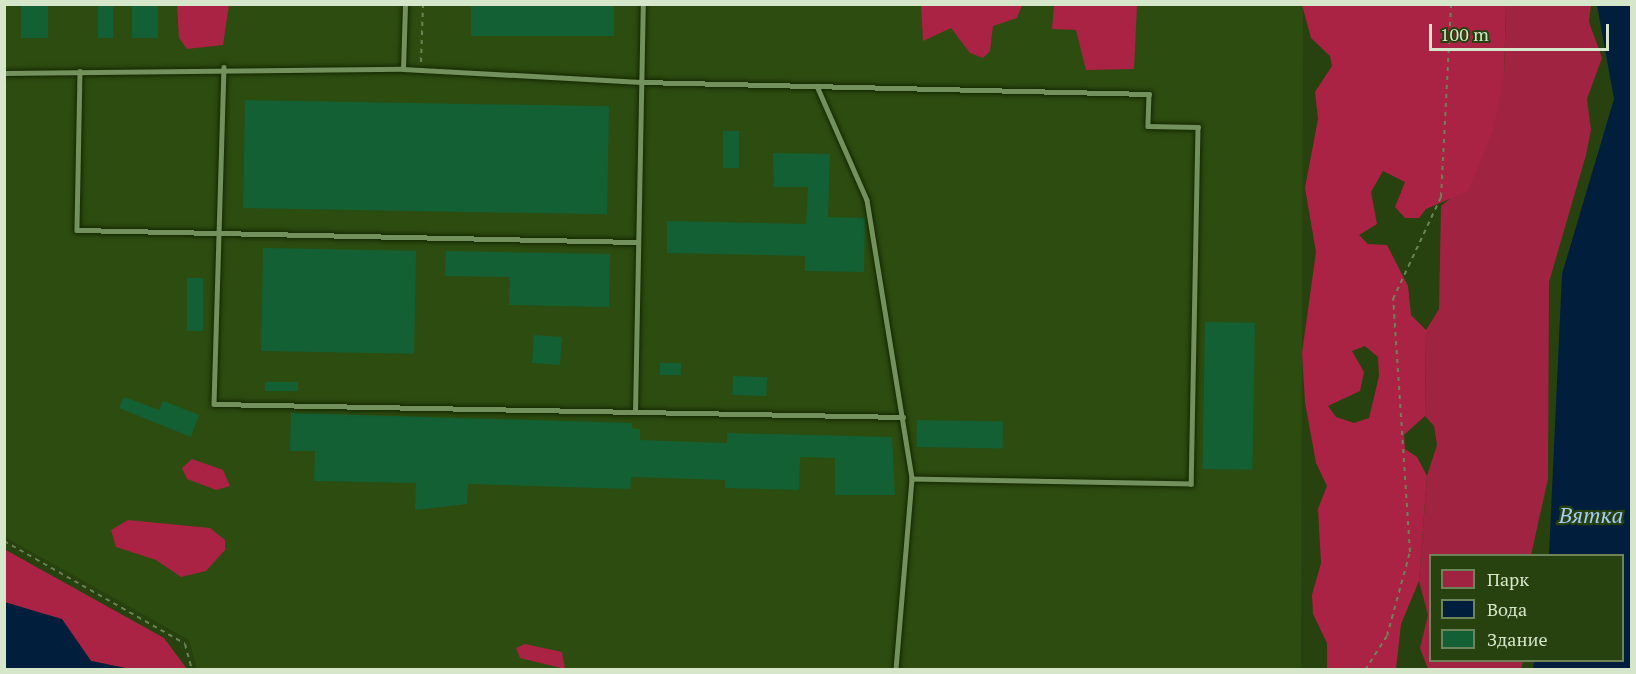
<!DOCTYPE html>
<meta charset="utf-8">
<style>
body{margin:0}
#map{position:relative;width:1636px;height:674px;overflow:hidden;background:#27420f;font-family:"PT Serif",serif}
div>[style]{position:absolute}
.built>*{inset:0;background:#2d4c10}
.green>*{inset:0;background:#a02441}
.forest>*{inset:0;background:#aa2344}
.water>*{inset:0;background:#021e3d}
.building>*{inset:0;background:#136034;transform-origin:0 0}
.path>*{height:2px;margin-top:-1px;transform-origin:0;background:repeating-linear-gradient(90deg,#6c8359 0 4.5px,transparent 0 9px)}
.roads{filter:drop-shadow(0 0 2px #132701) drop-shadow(0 0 2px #132701)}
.lane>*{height:4.5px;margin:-2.25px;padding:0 2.25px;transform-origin:2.25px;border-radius:2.25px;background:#72915c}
span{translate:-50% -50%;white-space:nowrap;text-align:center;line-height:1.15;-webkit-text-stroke:4.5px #27420f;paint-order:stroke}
.water-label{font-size:22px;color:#a4ccfc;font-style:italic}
.frame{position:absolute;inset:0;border:6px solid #d5e6ca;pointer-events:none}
.legend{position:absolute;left:1429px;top:554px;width:195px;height:108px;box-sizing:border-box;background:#27420f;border:2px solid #6d845a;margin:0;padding:8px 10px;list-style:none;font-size:18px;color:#d5e6ca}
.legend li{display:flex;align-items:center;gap:12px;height:30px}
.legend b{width:30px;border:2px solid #6d845a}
.scale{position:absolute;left:1429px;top:24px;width:180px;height:27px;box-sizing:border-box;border:3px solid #d5e6ca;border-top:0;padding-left:8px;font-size:18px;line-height:21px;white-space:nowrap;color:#d5e6ca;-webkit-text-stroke:4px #27420f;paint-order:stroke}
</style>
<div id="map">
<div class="built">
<div style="clip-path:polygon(5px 5px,1303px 5px,1301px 669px,197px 669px,189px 640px,5px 537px)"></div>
</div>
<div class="green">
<div style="clip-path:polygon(1506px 5px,1591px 5px,1589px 22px,1602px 58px,1587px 99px,1591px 130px,1586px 155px,1549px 282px,1548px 479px,1531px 555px,1430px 556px,1430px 660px,1523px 661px,1521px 669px,1428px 669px,1420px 648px,1428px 615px,1419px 581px,1427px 476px,1437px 445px,1434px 426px,1425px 416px,1426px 330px,1439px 309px,1441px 206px,1452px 197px,1504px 76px)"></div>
</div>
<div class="forest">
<div style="clip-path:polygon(177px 5px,229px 5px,223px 45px,187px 49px,179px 38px)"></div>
<div style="clip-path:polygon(921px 5px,921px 4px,1022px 5px,1017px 18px,993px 26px,990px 51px,983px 58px,970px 53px,951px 28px,923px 41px)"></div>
<div style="clip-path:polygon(1054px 5px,1137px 5px,1134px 69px,1086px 70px,1076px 30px,1052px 29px)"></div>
<div style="clip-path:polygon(evenodd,1302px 5px,1506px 5px,1504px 76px,1494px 127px,1468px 191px,1426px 209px,1419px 218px,1405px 218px,1395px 207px,1405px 182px,1383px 171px,1371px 192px,1377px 224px,1359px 235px,1368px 244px,1387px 245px,1408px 286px,1411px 315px,1426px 330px,1425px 416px,1404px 435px,1405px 449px,1417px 457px,1427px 476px,1419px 581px,1401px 624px,1396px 669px,1327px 669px,1327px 643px,1313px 614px,1312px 595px,1321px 563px,1318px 509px,1327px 486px,1316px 463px,1305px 402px,1302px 353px,1316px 252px,1305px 188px,1318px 119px,1315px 92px,1332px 66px,1330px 56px,1311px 38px,1302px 5px,1365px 346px,1378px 357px,1379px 376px,1369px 418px,1354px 423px,1336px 417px,1328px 406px,1360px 391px,1364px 372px,1352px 351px,1365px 346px)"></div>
<div style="clip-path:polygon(192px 459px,223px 470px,230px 486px,216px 490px,187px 479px,182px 468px)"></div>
<div style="clip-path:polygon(128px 520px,210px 528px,225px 540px,225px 550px,206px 571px,181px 577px,156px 560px,116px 547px,111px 530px)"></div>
<div style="clip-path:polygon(4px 549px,164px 638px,187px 669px,130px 669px,91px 661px,62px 620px,5px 602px)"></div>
<div style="clip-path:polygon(525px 644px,562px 652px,565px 669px,520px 658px,516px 648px)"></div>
</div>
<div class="water">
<div style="clip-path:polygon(1597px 5px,1631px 5px,1631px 669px,1533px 669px,1534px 661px,1622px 660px,1622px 556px,1549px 555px,1562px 274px,1614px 99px)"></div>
<div style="clip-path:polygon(4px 602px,62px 619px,91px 661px,130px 669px,5px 669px)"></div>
</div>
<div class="building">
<div style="left:21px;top:4px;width:27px;height:34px"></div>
<div style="left:98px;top:4px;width:15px;height:34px"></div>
<div style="left:132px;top:4px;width:26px;height:34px"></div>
<div style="left:471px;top:4px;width:143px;height:32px"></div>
<div style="left:245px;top:100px;width:364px;height:108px;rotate:1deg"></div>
<div style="left:723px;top:131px;width:16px;height:37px"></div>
<div style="clip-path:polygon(773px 153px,830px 154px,828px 217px,865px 218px,864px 272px,805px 271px,805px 256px,667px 253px,667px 221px,806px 224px,808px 187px,774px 187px)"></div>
<div style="left:263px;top:248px;width:153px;height:103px;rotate:1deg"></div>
<div style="clip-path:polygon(446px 251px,610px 254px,609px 307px,509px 305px,510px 277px,445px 276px)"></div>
<div style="left:187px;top:278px;width:16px;height:53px"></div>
<div style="left:1205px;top:322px;width:50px;height:147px;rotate:1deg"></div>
<div style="left:534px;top:335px;width:28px;height:28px;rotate:4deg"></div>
<div style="left:660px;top:363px;width:21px;height:12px"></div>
<div style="left:733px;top:376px;width:34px;height:19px;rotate:2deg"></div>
<div style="left:265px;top:382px;width:33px;height:9px"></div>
<div style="clip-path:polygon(124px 397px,159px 410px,163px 401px,199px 415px,191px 437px,119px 408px)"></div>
<div style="clip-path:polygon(291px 413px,632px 423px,632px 428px,640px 429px,640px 440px,727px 443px,727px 433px,892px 437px,895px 495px,835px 495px,835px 458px,800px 457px,799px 490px,725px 488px,725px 480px,631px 477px,630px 489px,468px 484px,467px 504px,415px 510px,416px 483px,314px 481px,315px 451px,290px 451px)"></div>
<div style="left:917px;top:420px;width:86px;height:27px;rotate:1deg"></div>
</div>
<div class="path">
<div style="left:421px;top:62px;width:58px;rotate:-88deg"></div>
<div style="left:4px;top:541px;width:208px;rotate:29.6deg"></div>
<div style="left:185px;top:644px;width:27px;rotate:75deg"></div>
<div style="left:1365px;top:670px;width:40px;rotate:-57.1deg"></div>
<div style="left:1387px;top:636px;width:87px;rotate:-74.7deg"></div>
<div style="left:1410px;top:552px;width:254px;rotate:-93.8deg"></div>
<div style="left:1393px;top:299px;width:113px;rotate:-64.8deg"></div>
<div style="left:1441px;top:197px;width:193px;rotate:-87deg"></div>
</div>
<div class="roads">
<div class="lane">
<div style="left:224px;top:67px;width:337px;rotate:91.7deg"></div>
<div style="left:214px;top:404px;width:689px;rotate:1.08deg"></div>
<div style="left:403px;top:69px;width:65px;rotate:-88.2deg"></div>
<div style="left:80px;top:71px;width:159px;rotate:91.1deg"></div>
<div style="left:77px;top:230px;width:561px;rotate:1.23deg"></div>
<div style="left:4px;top:73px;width:399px;rotate:-0.6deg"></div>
<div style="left:403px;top:69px;width:238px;rotate:3.1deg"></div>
<div style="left:641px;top:82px;width:508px;rotate:1.35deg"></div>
<div style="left:1149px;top:94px;width:32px;rotate:92deg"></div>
<div style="left:1148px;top:126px;width:50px;rotate:1.1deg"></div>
<div style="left:1198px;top:127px;width:357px;rotate:91.1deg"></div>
<div style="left:1191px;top:484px;width:279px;rotate:-179deg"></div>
<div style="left:817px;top:86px;width:124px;rotate:66.3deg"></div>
<div style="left:867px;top:200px;width:283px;rotate:80.8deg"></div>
<div style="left:912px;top:479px;width:192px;rotate:94.8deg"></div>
<div style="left:635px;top:412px;width:408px;rotate:-88.9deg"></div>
</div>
</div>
<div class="water-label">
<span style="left:1591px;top:515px">Вятка</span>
</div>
<div class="frame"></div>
<ul class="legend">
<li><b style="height:16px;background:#a02441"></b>Парк</li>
<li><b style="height:16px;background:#021e3d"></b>Вода</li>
<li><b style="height:16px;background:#136034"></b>Здание</li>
</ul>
<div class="scale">100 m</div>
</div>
